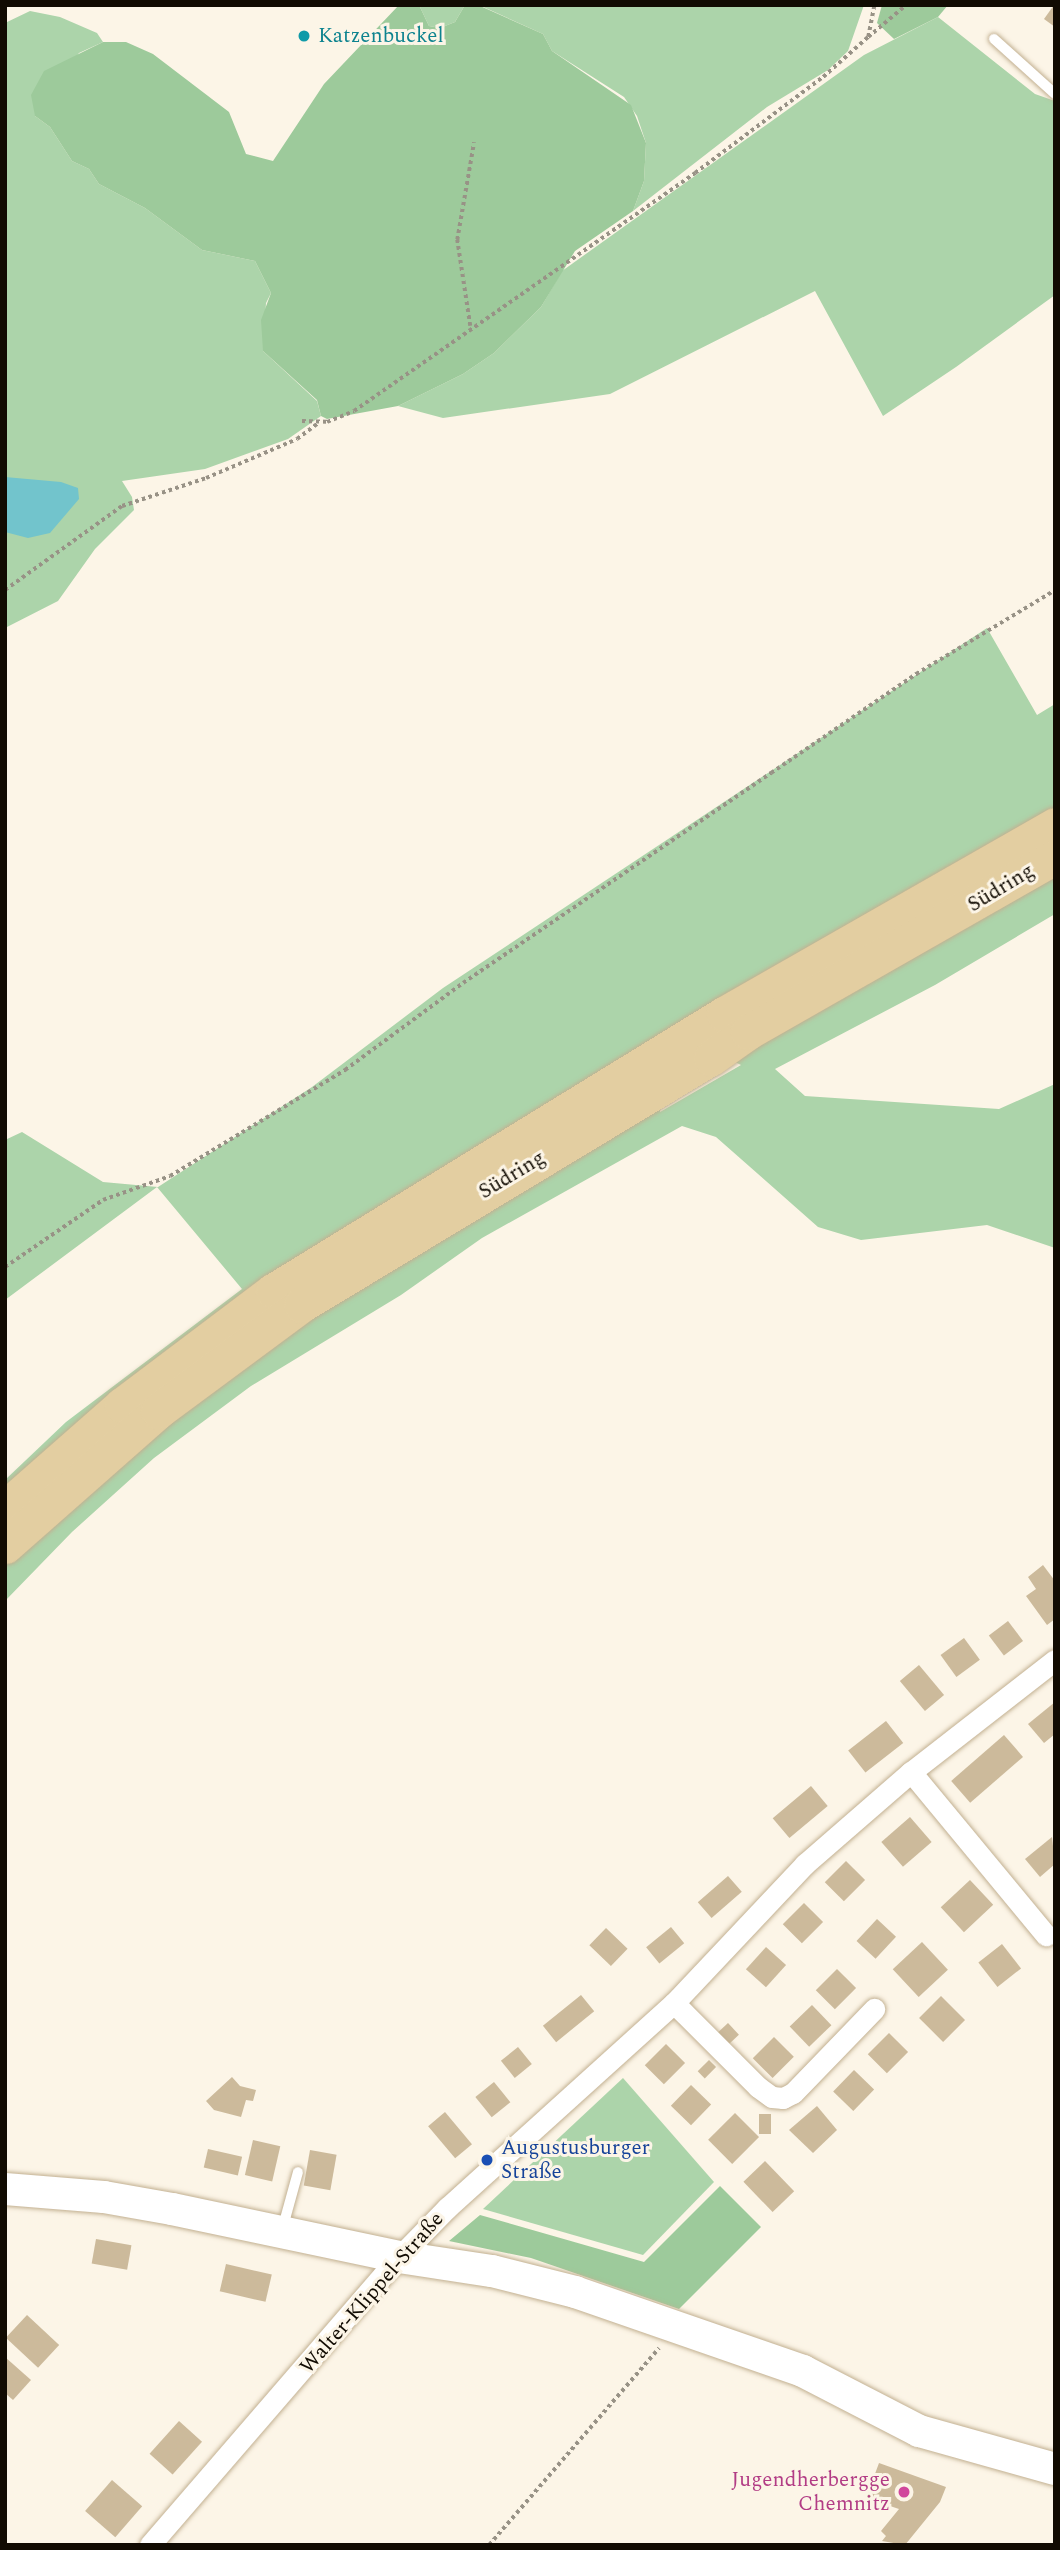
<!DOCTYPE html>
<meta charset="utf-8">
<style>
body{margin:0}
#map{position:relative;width:1060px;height:2550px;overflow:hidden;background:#fcf5e7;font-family:Spectral,serif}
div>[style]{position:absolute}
.green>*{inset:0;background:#acd4aa}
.forest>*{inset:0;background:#9dca9b}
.water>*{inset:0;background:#72c4cc}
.building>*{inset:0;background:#ccba9b;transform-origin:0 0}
.path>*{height:3.5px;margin-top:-1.75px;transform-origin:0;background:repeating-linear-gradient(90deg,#989286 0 3.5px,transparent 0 7px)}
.roads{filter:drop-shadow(0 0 2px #c2b091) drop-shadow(0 0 2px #c2b091)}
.service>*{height:10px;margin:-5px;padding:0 5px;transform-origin:5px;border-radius:5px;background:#fff}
.minor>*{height:21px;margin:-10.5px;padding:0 10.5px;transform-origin:10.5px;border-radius:10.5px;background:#fff}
.secondary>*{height:32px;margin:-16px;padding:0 16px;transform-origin:16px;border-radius:16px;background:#fff}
.primary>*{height:35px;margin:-17.5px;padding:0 17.5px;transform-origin:17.5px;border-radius:17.5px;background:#e3cea1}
.dots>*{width:19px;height:19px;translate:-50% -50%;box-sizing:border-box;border:4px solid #fcf5e7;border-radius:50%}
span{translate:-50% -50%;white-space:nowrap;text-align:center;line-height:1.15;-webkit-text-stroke:6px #fcf5e7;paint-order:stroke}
.culture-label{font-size:21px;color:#0d838f}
.left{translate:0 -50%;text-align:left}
.street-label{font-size:21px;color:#110b02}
.transit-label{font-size:21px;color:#164399}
.hotel-label{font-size:21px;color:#b23c85}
.right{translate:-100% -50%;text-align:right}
.frame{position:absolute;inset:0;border:7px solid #110b02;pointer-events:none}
</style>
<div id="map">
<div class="green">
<div style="clip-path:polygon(419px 5px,465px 5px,455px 22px,440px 28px,429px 26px)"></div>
<div style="clip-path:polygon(479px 5px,864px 5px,848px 51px,828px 70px,767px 107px,633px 211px,644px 181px,646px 143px,637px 116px,624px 97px,552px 51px,543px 34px)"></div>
<div style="clip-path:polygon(30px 11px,60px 17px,97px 33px,103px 42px,79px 53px,35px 116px,50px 127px,72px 161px,89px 169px,99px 184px,145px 208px,202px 250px,255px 261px,271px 293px,266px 303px,263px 351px,317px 401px,321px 416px,288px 439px,205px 469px,122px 481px,132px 497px,134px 510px,95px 549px,58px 601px,5px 628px,5px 23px)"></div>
<div style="clip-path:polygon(938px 17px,1035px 94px,1055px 101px,1055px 295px,956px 367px,883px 416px,815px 291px,610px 394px,443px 418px,398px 406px,463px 374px,494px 353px,541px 307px,562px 271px,864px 55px)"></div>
<div style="clip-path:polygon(987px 628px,1037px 715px,1055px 704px,1055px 810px,5px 1493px,5px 1480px,66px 1422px,242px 1289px,157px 1187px,5px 1300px,5px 1140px,22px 1132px,103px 1182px,158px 1187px,312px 1087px,443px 988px)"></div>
<div style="clip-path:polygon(1055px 870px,1055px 914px,935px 985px,775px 1069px,805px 1096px,999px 1109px,1055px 1084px,1055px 1248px,987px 1225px,861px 1240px,818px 1227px,716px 1137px,682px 1126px,482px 1238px,401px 1295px,251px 1386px,154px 1458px,72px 1532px,5px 1601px,5px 1563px,54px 1516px,227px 1371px,661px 1102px,660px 1112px,741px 1065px,731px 1060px)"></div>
<div style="clip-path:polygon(623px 2078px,714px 2182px,643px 2255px,483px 2209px)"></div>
</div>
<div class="forest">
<div style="clip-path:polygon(399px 5px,419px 5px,429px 26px,440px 28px,455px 22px,465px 5px,478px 5px,543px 34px,552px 51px,631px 105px,646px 143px,644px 181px,633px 211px,575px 251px,541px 307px,494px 353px,463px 374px,398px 406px,327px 419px,321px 416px,317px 400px,263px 351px,261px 320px,271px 293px,255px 261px,202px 250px,145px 208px,99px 184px,89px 169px,72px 161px,50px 127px,35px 116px,31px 95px,44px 71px,103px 42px,126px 42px,153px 54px,229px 112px,246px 154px,273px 161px,324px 84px)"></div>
<div style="clip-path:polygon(882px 5px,948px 5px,938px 17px,894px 39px,877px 23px)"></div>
<div style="clip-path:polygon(720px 2186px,761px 2227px,679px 2309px,531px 2258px,449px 2241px,480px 2215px,644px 2262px)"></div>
</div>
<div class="water">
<div style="clip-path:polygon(5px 477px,61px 482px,78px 488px,79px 499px,50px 533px,28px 538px,5px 532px)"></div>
</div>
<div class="building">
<div style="clip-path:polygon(1054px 5px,1055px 5px,1055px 27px,1044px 19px)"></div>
<div style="clip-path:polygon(1043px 1565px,1055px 1581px,1055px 1619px,1047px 1625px,1026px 1596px,1036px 1589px,1028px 1577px)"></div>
<div style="left:1008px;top:1621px;width:25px;height:24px;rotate:53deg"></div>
<div style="left:964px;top:1638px;width:27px;height:29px;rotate:54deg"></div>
<div style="left:919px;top:1665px;width:39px;height:25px;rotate:50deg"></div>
<div style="clip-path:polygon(1055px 1702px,1055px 1734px,1044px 1743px,1028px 1724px)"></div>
<div style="left:886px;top:1721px;width:28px;height:48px;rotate:52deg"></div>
<div style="left:1004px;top:1735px;width:29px;height:70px;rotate:49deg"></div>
<div style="left:811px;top:1786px;width:26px;height:50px;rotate:50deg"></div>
<div style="left:910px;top:1817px;width:33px;height:38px;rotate:49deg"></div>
<div style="clip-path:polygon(1052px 1837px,1055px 1864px,1040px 1877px,1025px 1859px)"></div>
<div style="left:846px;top:1861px;width:27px;height:30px;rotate:45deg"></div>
<div style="left:728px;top:1876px;width:21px;height:40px;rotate:49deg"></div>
<div style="left:970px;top:1880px;width:34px;height:40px;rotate:47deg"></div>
<div style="left:804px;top:1903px;width:27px;height:30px;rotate:45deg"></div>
<div style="left:877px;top:1919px;width:26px;height:30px;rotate:43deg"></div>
<div style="left:671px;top:1927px;width:21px;height:32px;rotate:51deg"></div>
<div style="left:606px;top:1928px;width:30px;height:24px;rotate:44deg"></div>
<div style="left:922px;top:1942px;width:38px;height:40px;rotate:47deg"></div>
<div style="left:1002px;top:1944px;width:31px;height:30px;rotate:52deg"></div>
<div style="left:766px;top:1947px;width:27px;height:30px;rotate:42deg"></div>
<div style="left:837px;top:1969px;width:27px;height:30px;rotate:45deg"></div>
<div style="left:581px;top:1995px;width:21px;height:49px;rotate:51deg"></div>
<div style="left:941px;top:1996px;width:34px;height:31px;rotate:45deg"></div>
<div style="left:812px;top:2005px;width:28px;height:31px;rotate:46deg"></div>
<div style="left:728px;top:2023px;width:16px;height:15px;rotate:47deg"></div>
<div style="left:889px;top:2033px;width:27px;height:30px;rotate:45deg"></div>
<div style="left:774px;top:2037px;width:28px;height:30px;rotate:45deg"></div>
<div style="left:666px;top:2044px;width:27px;height:30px;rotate:45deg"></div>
<div style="left:518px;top:2047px;width:22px;height:22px;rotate:51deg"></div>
<div style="left:709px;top:2060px;width:10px;height:16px;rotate:45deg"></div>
<div style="left:854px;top:2070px;width:28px;height:30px;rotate:44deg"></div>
<div style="clip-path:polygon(232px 2077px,240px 2086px,256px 2090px,253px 2101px,246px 2100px,241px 2117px,214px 2110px,206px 2101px)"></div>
<div style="left:494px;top:2082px;width:26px;height:24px;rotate:51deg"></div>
<div style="left:691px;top:2085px;width:28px;height:29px;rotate:44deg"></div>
<div style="clip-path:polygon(817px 2106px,837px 2130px,813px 2153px,789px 2130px)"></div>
<div style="left:445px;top:2112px;width:42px;height:22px;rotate:50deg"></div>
<div style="left:735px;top:2113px;width:34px;height:38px;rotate:45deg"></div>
<div style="left:759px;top:2114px;width:12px;height:20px"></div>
<div style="left:253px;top:2140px;width:28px;height:36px;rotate:13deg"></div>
<div style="left:208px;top:2149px;width:35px;height:19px;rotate:13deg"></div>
<div style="left:310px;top:2150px;width:27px;height:36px;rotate:10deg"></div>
<div style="left:765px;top:2161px;width:42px;height:30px;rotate:46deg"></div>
<div style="left:96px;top:2239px;width:36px;height:25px;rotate:10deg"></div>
<div style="left:226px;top:2264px;width:47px;height:28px;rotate:13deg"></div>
<div style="left:27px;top:2315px;width:44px;height:31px;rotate:43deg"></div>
<div style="clip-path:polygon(5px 2357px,31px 2380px,13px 2400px,5px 2393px)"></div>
<div style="left:179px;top:2421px;width:31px;height:44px;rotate:42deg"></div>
<div style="clip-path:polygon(879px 2463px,946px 2487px,940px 2502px,905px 2545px,882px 2541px,886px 2536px,881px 2531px,899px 2509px,866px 2498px)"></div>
<div style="left:112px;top:2480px;width:40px;height:41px;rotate:41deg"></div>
</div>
<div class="path">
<div style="left:868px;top:37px;width:50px;rotate:-40.1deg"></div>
<div style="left:470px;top:326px;width:87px;rotate:-98.6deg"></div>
<div style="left:457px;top:240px;width:99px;rotate:-80.2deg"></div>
<div style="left:302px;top:421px;width:25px;rotate:2deg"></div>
<div style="left:327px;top:422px;width:29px;rotate:-22deg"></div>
<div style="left:354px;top:411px;width:416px;rotate:-34.9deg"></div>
<div style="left:695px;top:173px;width:160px;rotate:-36.9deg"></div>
<div style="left:823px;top:77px;width:60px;rotate:-41.6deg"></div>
<div style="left:868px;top:37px;width:33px;rotate:-79deg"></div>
<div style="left:5px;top:590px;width:144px;rotate:-35.7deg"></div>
<div style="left:122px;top:506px;width:89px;rotate:-18.4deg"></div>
<div style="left:206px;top:478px;width:99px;rotate:-23.2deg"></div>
<div style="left:297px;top:439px;width:25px;rotate:-37deg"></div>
<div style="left:5px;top:1267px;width:119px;rotate:-34.4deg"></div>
<div style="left:103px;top:1200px;width:71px;rotate:-19.7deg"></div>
<div style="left:170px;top:1176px;width:205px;rotate:-31.2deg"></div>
<div style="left:345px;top:1070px;width:147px;rotate:-36.4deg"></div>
<div style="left:463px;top:983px;width:373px;rotate:-34.3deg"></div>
<div style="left:771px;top:773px;width:176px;rotate:-34.3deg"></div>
<div style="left:916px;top:674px;width:162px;rotate:-31.1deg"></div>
<div style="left:489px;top:2545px;width:260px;rotate:-49.2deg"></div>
</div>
<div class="roads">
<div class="service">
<div style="left:994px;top:39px;width:82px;rotate:42deg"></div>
<div style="left:282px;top:2230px;width:60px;rotate:-74.6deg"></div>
</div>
<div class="minor">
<div style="left:911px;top:1772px;width:212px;rotate:50.4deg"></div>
<div style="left:674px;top:2003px;width:119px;rotate:45deg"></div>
<div style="left:758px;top:2087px;width:17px;rotate:36deg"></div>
<div style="left:772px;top:2097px;width:11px;rotate:5deg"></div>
<div style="left:783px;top:2098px;width:11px;rotate:-27deg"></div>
<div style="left:793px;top:2093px;width:117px;rotate:-46deg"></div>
<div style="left:150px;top:2545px;width:381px;rotate:-49.2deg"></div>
<div style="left:399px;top:2257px;width:69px;rotate:-45.6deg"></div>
<div style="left:447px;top:2208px;width:306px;rotate:-42.1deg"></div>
<div style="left:674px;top:2003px;width:191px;rotate:-46.7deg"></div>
<div style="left:805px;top:1864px;width:140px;rotate:-41deg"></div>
<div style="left:911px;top:1772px;width:182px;rotate:-37.9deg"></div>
</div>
<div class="secondary">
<div style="left:5px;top:2189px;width:99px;rotate:4.6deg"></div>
<div style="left:104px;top:2197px;width:69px;rotate:10deg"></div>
<div style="left:172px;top:2209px;width:232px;rotate:11.9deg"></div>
<div style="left:399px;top:2257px;width:94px;rotate:8.6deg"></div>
<div style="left:492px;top:2271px;width:86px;rotate:14.2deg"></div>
<div style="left:575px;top:2292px;width:241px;rotate:19.1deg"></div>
<div style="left:803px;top:2371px;width:131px;rotate:27.3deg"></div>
<div style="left:919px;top:2431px;width:141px;rotate:15.6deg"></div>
</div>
<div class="primary">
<div style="left:5px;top:1508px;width:156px;rotate:-41.4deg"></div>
<div style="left:122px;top:1405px;width:189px;rotate:-37.1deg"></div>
<div style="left:273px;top:1291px;width:529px;rotate:-31.56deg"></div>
<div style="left:724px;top:1014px;width:381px;rotate:-29.7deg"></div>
<div style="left:5px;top:1546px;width:204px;rotate:-41.4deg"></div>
<div style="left:158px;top:1411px;width:178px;rotate:-36.5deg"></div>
<div style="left:301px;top:1305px;width:479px;rotate:-31.1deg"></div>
<div style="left:711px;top:1058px;width:45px;rotate:-35.1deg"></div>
<div style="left:748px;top:1032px;width:353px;rotate:-29.7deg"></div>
</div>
</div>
<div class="dots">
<div style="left:304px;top:36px;background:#0f9aa8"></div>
<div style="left:487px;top:2160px;background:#1a4fb4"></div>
<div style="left:904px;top:2492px;background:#d1479c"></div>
</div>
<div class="culture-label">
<span class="left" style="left:318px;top:36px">Katzenbuckel</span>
</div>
<div class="street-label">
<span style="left:1001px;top:888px;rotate:-31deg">Südring</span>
<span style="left:512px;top:1175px;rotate:-31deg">Südring</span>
<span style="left:372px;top:2293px;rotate:-49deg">Walter-Klippel-Straße</span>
</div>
<div class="transit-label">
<span class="left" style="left:501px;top:2160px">Augustusburger<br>Straße</span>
</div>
<div class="hotel-label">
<span class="right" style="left:890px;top:2492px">Jugendherbergge<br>Chemnitz</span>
</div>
<div class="frame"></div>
</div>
